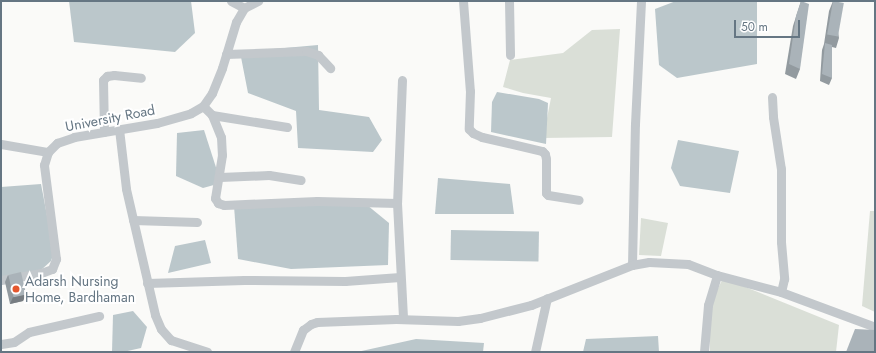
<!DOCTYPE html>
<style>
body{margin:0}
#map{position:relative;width:876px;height:353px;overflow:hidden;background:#fafaf8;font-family:Jost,sans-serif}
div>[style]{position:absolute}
.green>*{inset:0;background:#dadfd7}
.water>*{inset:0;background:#bbc7cb;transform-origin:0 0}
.street>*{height:9px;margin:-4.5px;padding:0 4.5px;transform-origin:4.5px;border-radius:4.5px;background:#c3c8cc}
.wall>*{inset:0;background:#929a9f}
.shaded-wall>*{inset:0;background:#777d82}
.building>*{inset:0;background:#aab3b9;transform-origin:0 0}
.dots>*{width:11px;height:11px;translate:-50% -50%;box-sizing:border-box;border:2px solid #fff;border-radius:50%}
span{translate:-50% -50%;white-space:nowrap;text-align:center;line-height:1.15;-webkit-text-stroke:4px #fff;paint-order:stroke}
.street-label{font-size:14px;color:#657683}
.poi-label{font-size:14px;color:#657683}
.left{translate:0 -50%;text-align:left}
.frame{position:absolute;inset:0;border:2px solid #657683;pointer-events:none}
.scale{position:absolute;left:734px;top:20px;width:66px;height:18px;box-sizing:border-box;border:2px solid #657683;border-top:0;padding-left:5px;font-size:12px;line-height:14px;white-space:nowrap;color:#657683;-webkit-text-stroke:3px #fff;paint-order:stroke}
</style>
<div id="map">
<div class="green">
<div style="clip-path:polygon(620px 29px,612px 137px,543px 138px,551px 98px,523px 93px,503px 87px,510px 60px,563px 53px,592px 30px)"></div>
<div style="clip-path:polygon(870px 211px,875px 211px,875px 312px,862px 306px)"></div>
<div style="clip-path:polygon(641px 218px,668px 223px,661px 256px,639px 255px)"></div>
<div style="clip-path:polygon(723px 278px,839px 325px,836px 352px,710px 352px,710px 305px)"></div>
</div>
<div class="water">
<div style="clip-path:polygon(69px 1px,191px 1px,195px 33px,175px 52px,74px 42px)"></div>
<div style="clip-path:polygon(676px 1px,757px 1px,757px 64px,677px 78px,659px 65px,655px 9px)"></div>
<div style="clip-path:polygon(318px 45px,319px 110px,369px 117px,382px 140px,373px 152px,298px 148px,296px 111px,248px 93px,240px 52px)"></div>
<div style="clip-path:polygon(497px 92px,539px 99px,548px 103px,546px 144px,491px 132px,492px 102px)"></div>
<div style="clip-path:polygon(204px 130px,221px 183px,203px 188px,176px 176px,177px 133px)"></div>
<div style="clip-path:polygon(678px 140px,739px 151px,730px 193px,680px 186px,671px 168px)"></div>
<div style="clip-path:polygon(438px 178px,510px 184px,514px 214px,435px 214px)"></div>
<div style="clip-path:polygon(41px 184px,54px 252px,51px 261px,40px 271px,1px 277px,1px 187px)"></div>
<div style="clip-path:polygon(367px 205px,389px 223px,388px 265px,291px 269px,238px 259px,234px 206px)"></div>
<div style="left:451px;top:230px;width:88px;height:30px;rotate:1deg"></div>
<div style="clip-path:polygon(205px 240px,211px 263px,168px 273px,175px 246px)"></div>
<div style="clip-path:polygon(133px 311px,147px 327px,141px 348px,123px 352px,112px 352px,113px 315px)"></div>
<div style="clip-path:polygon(658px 336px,659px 352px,583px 352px,586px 339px)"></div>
<div style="clip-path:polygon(416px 339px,484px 343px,483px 352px,357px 352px)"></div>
</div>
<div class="street">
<div style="left:231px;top:1px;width:15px;rotate:28deg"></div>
<div style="left:463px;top:1px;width:90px;rotate:85.6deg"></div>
<div style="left:470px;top:91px;width:38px;rotate:92deg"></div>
<div style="left:469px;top:129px;width:6px;rotate:45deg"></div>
<div style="left:473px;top:133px;width:10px;rotate:24deg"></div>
<div style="left:482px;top:137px;width:62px;rotate:13.1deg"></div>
<div style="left:542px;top:151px;width:4px;rotate:45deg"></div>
<div style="left:545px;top:154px;width:5px;rotate:79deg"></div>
<div style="left:546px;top:159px;width:34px;rotate:90deg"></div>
<div style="left:546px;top:193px;width:3px;rotate:45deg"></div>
<div style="left:548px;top:195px;width:31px;rotate:9deg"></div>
<div style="left:509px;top:1px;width:54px;rotate:88.9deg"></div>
<div style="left:226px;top:54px;width:80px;rotate:-2.1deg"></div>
<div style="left:306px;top:51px;width:13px;rotate:18deg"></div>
<div style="left:318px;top:55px;width:18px;rotate:47deg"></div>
<div style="left:402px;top:80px;width:123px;rotate:92.3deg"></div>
<div style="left:397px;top:203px;width:116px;rotate:87deg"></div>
<div style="left:772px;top:97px;width:20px;rotate:87deg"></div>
<div style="left:773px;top:117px;width:53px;rotate:81.3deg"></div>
<div style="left:781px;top:169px;width:73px;rotate:90deg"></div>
<div style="left:781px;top:242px;width:37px;rotate:85deg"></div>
<div style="left:784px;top:279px;width:13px;rotate:103deg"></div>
<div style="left:203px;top:106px;width:13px;rotate:45deg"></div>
<div style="left:212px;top:115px;width:24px;rotate:68deg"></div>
<div style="left:221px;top:137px;width:18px;rotate:87deg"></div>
<div style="left:222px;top:155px;width:44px;rotate:99.2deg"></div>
<div style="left:215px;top:198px;width:6px;rotate:59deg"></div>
<div style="left:218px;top:203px;width:6px;rotate:18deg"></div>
<div style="left:224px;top:205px;width:93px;rotate:-2.5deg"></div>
<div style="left:317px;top:201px;width:80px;rotate:1.4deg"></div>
<div style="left:212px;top:115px;width:76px;rotate:9.1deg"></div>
<div style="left:119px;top:129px;width:60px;rotate:83.3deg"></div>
<div style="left:126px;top:189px;width:129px;rotate:77deg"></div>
<div style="left:155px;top:315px;width:15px;rotate:67deg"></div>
<div style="left:161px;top:329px;width:15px;rotate:48deg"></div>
<div style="left:171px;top:340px;width:38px;rotate:18deg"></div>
<div style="left:104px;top:132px;width:52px;rotate:-91.1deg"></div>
<div style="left:103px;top:80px;width:6px;rotate:-45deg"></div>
<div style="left:107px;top:76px;width:7px;rotate:-8deg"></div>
<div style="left:114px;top:75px;width:27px;rotate:6deg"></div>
<div style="left:1px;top:144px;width:48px;rotate:9.7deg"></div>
<div style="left:220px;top:177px;width:49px;rotate:-2.3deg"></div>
<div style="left:269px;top:175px;width:32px;rotate:9deg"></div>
<div style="left:133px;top:220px;width:64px;rotate:1.8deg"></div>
<div style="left:632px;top:265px;width:141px;rotate:-88.8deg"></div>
<div style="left:635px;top:124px;width:123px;rotate:-87.2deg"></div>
<div style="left:1px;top:280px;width:41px;rotate:-9.9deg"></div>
<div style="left:41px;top:273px;width:12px;rotate:-20deg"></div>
<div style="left:52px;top:269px;width:11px;rotate:-68deg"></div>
<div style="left:56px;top:259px;width:95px;rotate:-97.3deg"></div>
<div style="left:44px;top:165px;width:14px;rotate:-73deg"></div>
<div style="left:48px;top:152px;width:13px;rotate:-45deg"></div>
<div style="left:57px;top:143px;width:18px;rotate:-19deg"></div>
<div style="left:74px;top:137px;width:84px;rotate:-9.6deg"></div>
<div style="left:157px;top:123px;width:35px;rotate:-16deg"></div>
<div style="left:191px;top:113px;width:14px;rotate:-30deg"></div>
<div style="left:203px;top:106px;width:16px;rotate:-55deg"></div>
<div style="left:212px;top:93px;width:27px;rotate:-68deg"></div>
<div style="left:222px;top:68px;width:48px;rotate:-73.1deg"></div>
<div style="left:236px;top:22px;width:16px;rotate:-60deg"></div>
<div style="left:244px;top:8px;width:16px;rotate:-27deg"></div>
<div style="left:147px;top:283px;width:97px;rotate:-1.8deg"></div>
<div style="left:244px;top:280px;width:101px;rotate:0.6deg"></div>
<div style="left:345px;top:281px;width:55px;rotate:-4.2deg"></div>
<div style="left:1px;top:344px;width:13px;rotate:-9deg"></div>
<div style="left:14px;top:342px;width:18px;rotate:-34deg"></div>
<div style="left:29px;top:332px;width:72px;rotate:-12.9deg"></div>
<div style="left:294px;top:352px;width:24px;rotate:-68deg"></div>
<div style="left:303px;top:330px;width:10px;rotate:-37deg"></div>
<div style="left:311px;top:324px;width:6px;rotate:-18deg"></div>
<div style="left:317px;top:322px;width:79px;rotate:-2.2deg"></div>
<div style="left:396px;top:319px;width:62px;rotate:1.8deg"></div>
<div style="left:458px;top:321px;width:22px;rotate:-8deg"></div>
<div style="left:480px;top:318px;width:53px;rotate:-14.3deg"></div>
<div style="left:531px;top:305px;width:109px;rotate:-21.6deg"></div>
<div style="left:632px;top:265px;width:17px;rotate:-10deg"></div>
<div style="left:649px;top:262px;width:39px;rotate:3deg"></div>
<div style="left:688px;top:264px;width:31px;rotate:21deg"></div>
<div style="left:717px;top:275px;width:66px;rotate:14.9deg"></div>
<div style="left:781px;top:292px;width:100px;rotate:20.4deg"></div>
<div style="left:535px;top:352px;width:55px;rotate:-77.5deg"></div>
<div style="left:704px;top:352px;width:47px;rotate:-85.1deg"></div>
<div style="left:708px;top:305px;width:31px;rotate:-73deg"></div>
</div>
<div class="wall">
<div style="clip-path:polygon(801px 1px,800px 69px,796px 79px,785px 74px,793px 26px)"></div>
<div style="clip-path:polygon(833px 1px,839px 38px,836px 48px,832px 47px,832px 78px,829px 85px,820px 81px,822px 50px,824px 44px,829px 11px)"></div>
<div style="clip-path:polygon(8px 275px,26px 294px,23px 301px,10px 304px,5px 282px)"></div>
</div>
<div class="shaded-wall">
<div style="clip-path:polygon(26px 294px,23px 301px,10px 304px,13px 297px)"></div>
</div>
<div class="building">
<div style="clip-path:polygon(801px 1px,809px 4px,800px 69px,789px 64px,796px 16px)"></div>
<div style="left:833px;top:1px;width:11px;height:34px;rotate:10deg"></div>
<div style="clip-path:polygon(825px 43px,832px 45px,832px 78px,822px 74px)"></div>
<div style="left:21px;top:272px;width:23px;height:13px;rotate:77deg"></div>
<div style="clip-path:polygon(855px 329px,875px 330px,875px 352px,846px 352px)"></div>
</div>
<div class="dots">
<div style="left:16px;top:289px;background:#e4572e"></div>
</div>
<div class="street-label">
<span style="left:110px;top:118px;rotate:-11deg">University Road</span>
</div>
<div class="poi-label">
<span class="left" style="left:25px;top:289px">Adarsh Nursing<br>Home, Bardhaman</span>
</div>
<div class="frame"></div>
<div class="scale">50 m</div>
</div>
